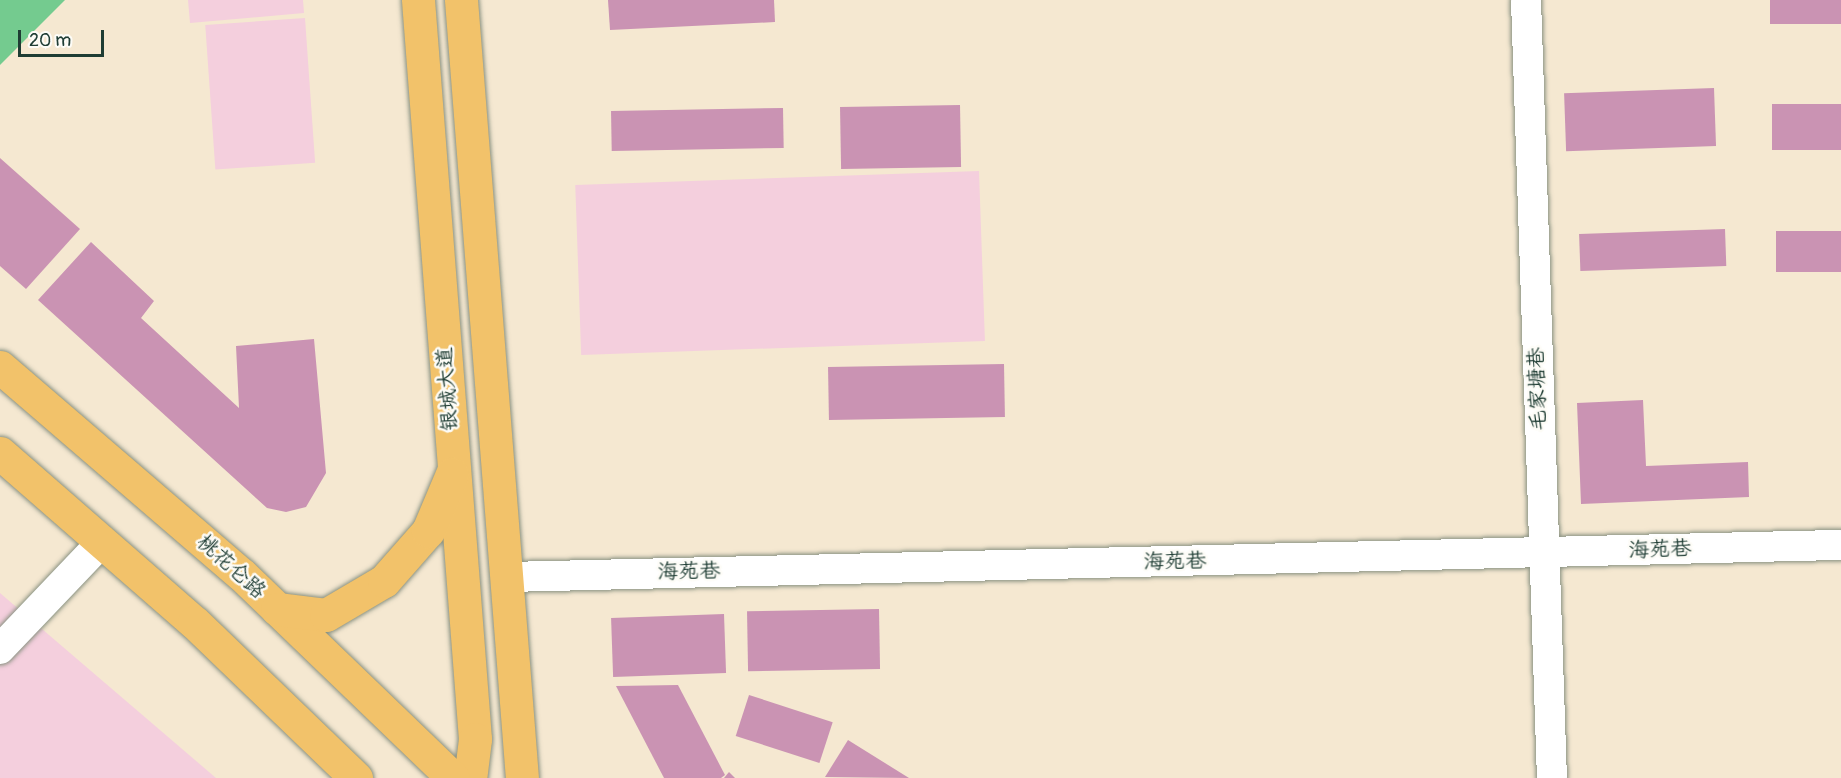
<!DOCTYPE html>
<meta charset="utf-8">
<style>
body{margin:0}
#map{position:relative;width:1841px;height:778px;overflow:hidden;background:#f5e8d1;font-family:Pangolin,"LXGW WenKai TC",sans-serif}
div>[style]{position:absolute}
.built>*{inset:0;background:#f4cfdd;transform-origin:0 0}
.green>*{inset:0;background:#74cb8f}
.building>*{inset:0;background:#ca93b3;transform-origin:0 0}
.roads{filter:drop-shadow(0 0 2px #8a9282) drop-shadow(0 0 2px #8a9282)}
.minor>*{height:30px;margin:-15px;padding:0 15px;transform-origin:15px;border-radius:15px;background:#fff}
.major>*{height:33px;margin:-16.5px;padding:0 16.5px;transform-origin:16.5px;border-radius:16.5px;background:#f2c26a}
span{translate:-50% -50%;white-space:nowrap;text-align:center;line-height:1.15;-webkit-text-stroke:5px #fdfcf7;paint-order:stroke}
.street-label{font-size:21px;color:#1f3d34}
.scale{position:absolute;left:18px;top:30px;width:86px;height:27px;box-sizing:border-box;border:3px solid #1f3d34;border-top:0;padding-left:8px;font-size:18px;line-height:21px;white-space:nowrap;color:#1f3d34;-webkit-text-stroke:4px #fdfcf7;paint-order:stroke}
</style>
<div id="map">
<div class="built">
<div style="clip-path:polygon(188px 0,303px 0,304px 13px,190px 23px)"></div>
<div style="left:305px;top:18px;width:145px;height:100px;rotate:86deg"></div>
<div style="left:979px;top:171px;width:170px;height:404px;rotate:88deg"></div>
<div style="clip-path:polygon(0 593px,216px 778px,0 778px)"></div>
</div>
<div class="green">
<div style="clip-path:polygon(0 0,65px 0,0 65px)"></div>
</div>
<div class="building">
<div style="clip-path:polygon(608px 0,774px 0,775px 22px,610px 30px)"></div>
<div style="left:1770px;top:0;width:71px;height:24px"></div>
<div style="left:1714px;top:88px;width:58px;height:150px;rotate:88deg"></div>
<div style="left:1841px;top:104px;width:46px;height:69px;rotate:90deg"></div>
<div style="left:960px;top:105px;width:62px;height:120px;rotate:89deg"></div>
<div style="left:783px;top:108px;width:40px;height:172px;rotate:89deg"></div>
<div style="clip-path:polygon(0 158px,80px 229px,26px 289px,0 266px)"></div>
<div style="left:1725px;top:229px;width:37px;height:146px;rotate:88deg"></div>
<div style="left:1841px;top:231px;width:41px;height:65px;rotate:90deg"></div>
<div style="clip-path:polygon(91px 242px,154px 301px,141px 318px,239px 408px,236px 346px,314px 339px,326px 473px,306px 507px,286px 512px,267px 508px,38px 300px)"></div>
<div style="left:1004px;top:364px;width:53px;height:176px;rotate:89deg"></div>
<div style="clip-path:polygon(1643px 400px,1646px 466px,1748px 462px,1749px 497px,1581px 504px,1577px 403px)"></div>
<div style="left:879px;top:609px;width:60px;height:132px;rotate:89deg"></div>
<div style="left:724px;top:614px;width:59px;height:113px;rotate:88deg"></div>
<div style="clip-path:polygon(678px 685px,725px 775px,721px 778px,664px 778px,616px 686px)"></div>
<div style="left:749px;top:695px;width:88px;height:43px;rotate:18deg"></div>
<div style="clip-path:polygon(848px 740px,909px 778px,825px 777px)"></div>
<div style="clip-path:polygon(729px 772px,735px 778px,724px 778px)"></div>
</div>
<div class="roads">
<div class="minor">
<div style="left:1526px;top:0;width:778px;rotate:88.09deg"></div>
<div style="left:508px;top:577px;width:1333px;rotate:-1.38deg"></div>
<div style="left:0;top:649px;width:148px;rotate:-46.4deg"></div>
</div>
<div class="major">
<div style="left:418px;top:0;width:741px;rotate:85.59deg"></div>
<div style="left:475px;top:739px;width:39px;rotate:97deg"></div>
<div style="left:461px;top:0;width:780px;rotate:85.52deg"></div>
<div style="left:0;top:367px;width:318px;rotate:40.7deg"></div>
<div style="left:241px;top:574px;width:294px;rotate:43.9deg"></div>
<div style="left:0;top:453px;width:257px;rotate:41.1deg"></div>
<div style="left:194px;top:622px;width:225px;rotate:43.9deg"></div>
<div style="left:277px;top:609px;width:49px;rotate:7deg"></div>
<div style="left:326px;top:615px;width:67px;rotate:-30.4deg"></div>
<div style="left:384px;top:581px;width:67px;rotate:-48.7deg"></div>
<div style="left:428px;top:531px;width:62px;rotate:-67.2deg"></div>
</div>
</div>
<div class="street-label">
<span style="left:448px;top:389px;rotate:-94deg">银城大道</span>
<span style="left:1538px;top:389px;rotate:-92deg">毛家塘巷</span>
<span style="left:1660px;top:550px;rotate:-2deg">海苑巷</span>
<span style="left:1175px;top:562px;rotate:-1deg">海苑巷</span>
<span style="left:231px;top:567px;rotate:42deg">桃花仑路</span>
<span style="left:689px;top:572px;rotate:-1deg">海苑巷</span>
</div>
<div class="scale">20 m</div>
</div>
